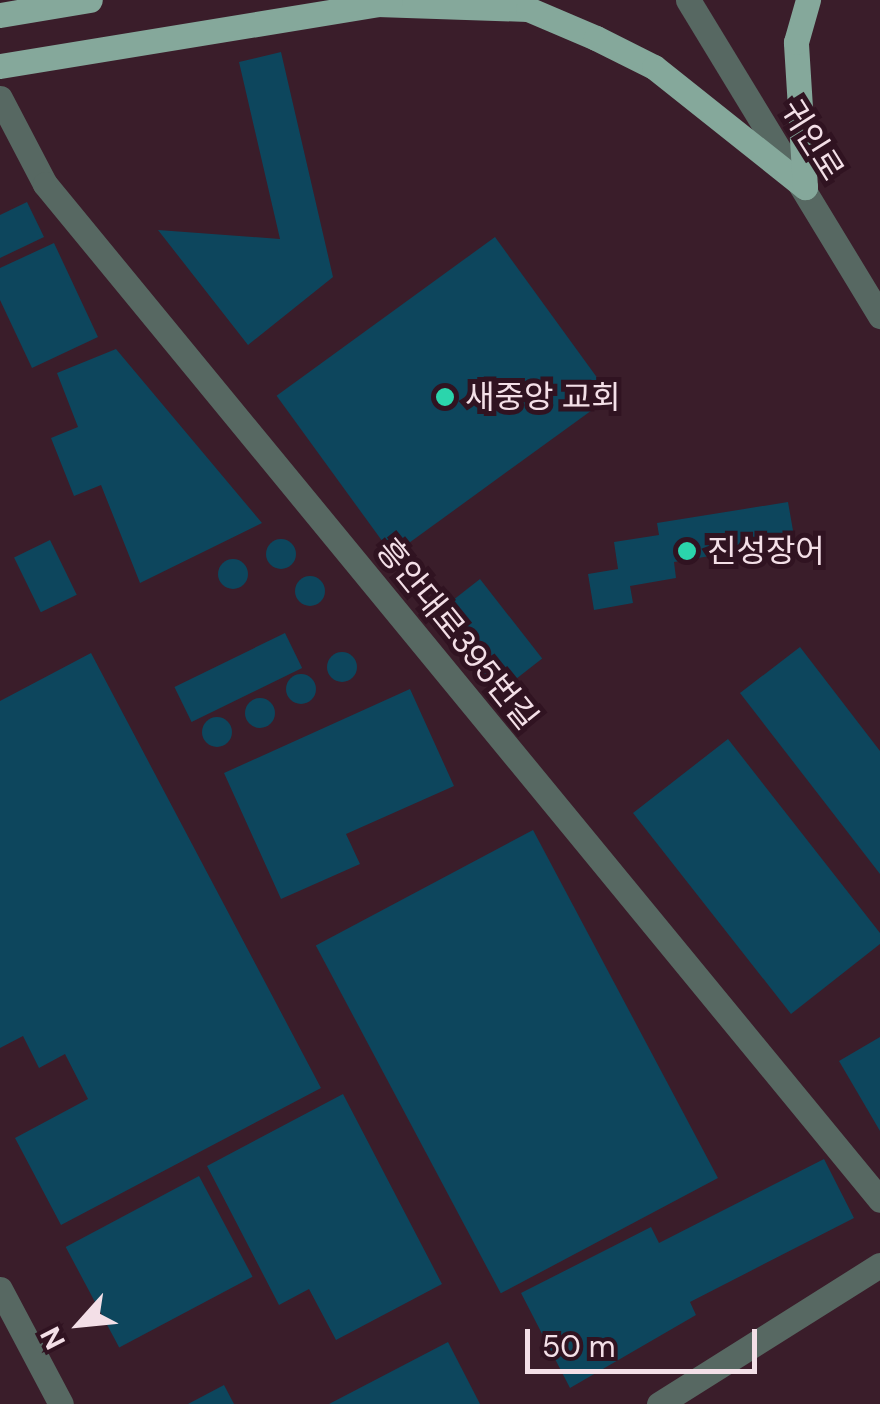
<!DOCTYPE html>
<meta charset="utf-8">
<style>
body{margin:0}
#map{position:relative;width:880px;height:1404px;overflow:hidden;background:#3a1d2a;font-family:"DM Sans","Noto Sans KR",sans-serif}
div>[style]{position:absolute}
.building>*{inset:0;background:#0d465d;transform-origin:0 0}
.round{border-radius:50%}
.minor>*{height:25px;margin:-12.5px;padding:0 12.5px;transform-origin:12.5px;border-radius:12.5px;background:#576862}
.major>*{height:25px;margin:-12.5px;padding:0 12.5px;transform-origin:12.5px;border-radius:12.5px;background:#85a89b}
.dots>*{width:28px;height:28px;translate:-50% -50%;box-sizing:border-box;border:5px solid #301321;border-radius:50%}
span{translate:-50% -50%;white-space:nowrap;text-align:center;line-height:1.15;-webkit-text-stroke:10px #301321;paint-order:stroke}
.street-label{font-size:32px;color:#f3dfe7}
.poi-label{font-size:32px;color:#f3dfe7}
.left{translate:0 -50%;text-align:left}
.north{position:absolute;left:30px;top:1274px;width:100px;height:100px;-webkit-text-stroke:8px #301321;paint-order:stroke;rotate:243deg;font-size:28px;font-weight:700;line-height:40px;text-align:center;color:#f3dfe7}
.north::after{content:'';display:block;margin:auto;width:35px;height:45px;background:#f3dfe7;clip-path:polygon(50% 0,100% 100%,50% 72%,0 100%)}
.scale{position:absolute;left:525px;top:1329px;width:232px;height:45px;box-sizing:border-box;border:5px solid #f3dfe7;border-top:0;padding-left:12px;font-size:30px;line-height:35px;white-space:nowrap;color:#f3dfe7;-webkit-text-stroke:8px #301321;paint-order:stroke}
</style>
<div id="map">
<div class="building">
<div style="clip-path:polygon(281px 52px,333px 277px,248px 345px,158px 230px,280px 239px,239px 62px)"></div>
<div style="clip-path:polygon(27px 202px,44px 237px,0 258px,0 215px)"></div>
<div style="left:495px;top:237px;width:197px;height:270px;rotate:54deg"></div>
<div style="clip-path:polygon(54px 243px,98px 337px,32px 368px,0 300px,0 268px)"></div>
<div style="clip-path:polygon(116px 349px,262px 523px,140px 583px,101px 485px,74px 496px,51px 438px,78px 427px,57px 373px)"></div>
<div style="clip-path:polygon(788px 502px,795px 542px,674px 562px,676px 578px,630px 586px,633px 603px,594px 610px,588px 574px,618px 569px,614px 542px,659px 535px,657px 523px)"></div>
<div class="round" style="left:266px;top:539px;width:30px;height:30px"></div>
<div style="left:50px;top:540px;width:61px;height:40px;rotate:64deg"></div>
<div class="round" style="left:218px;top:559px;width:30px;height:30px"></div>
<div class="round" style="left:295px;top:576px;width:30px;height:30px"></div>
<div style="left:480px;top:579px;width:101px;height:58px;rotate:52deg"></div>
<div style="left:285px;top:633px;width:39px;height:123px;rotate:64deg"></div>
<div style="clip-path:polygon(800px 647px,880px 751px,880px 874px,740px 693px)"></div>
<div class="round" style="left:327px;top:652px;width:30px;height:30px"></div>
<div style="clip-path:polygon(91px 653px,321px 1088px,61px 1225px,15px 1138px,88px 1099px,65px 1054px,39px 1068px,23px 1036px,0 1048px,0 701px)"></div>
<div class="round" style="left:286px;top:674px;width:30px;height:30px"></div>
<div style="clip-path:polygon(410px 689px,454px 786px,346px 834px,360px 864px,281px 899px,224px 773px)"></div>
<div class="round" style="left:245px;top:698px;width:30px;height:30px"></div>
<div class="round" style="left:202px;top:717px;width:30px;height:30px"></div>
<div style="clip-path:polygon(728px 739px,880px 933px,880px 944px,791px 1014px,633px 813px)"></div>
<div style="left:533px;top:830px;width:394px;height:246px;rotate:62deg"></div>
<div style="clip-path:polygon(880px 1037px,880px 1131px,839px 1061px)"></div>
<div style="clip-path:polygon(343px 1094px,442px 1284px,336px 1340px,309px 1289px,279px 1305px,207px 1166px)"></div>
<div style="clip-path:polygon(824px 1159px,854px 1218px,690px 1302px,696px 1315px,570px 1388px,521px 1293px,651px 1227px,659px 1243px)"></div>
<div style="left:199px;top:1176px;width:114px;height:151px;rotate:62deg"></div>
<div style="clip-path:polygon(448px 1342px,480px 1404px,329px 1404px)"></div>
<div style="clip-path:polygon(224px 1385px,234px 1404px,188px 1404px)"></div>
</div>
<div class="minor">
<div style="left:688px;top:0;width:370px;rotate:58.7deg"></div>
<div style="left:0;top:98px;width:97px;rotate:62.4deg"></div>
<div style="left:45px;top:184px;width:1315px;rotate:50.58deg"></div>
<div style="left:0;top:1289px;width:130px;rotate:62.1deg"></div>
<div style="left:659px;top:1404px;width:261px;rotate:-32.2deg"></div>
</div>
<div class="major">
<div style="left:377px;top:4px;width:151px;rotate:1.9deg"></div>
<div style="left:528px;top:9px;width:74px;rotate:23.1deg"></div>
<div style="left:596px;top:38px;width:65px;rotate:26.6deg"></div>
<div style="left:654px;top:67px;width:193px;rotate:38.5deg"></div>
<div style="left:0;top:15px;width:91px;rotate:-9.5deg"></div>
<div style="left:0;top:66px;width:395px;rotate:-9.3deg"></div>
<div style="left:805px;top:187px;width:145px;rotate:-93.6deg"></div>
<div style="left:796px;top:42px;width:44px;rotate:-74.1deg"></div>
</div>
<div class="dots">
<div style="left:445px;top:397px;background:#2bd5ac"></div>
<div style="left:687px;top:551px;background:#2bd5ac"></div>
</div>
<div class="street-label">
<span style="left:812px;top:140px;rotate:58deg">귀인로</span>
<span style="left:457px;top:634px;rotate:51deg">흥안대로395번길</span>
</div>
<div class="poi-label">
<span class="left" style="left:465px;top:397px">새중앙 교회</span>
<span class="left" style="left:707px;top:551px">진성장어</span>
</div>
<div class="north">N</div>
<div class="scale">50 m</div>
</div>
